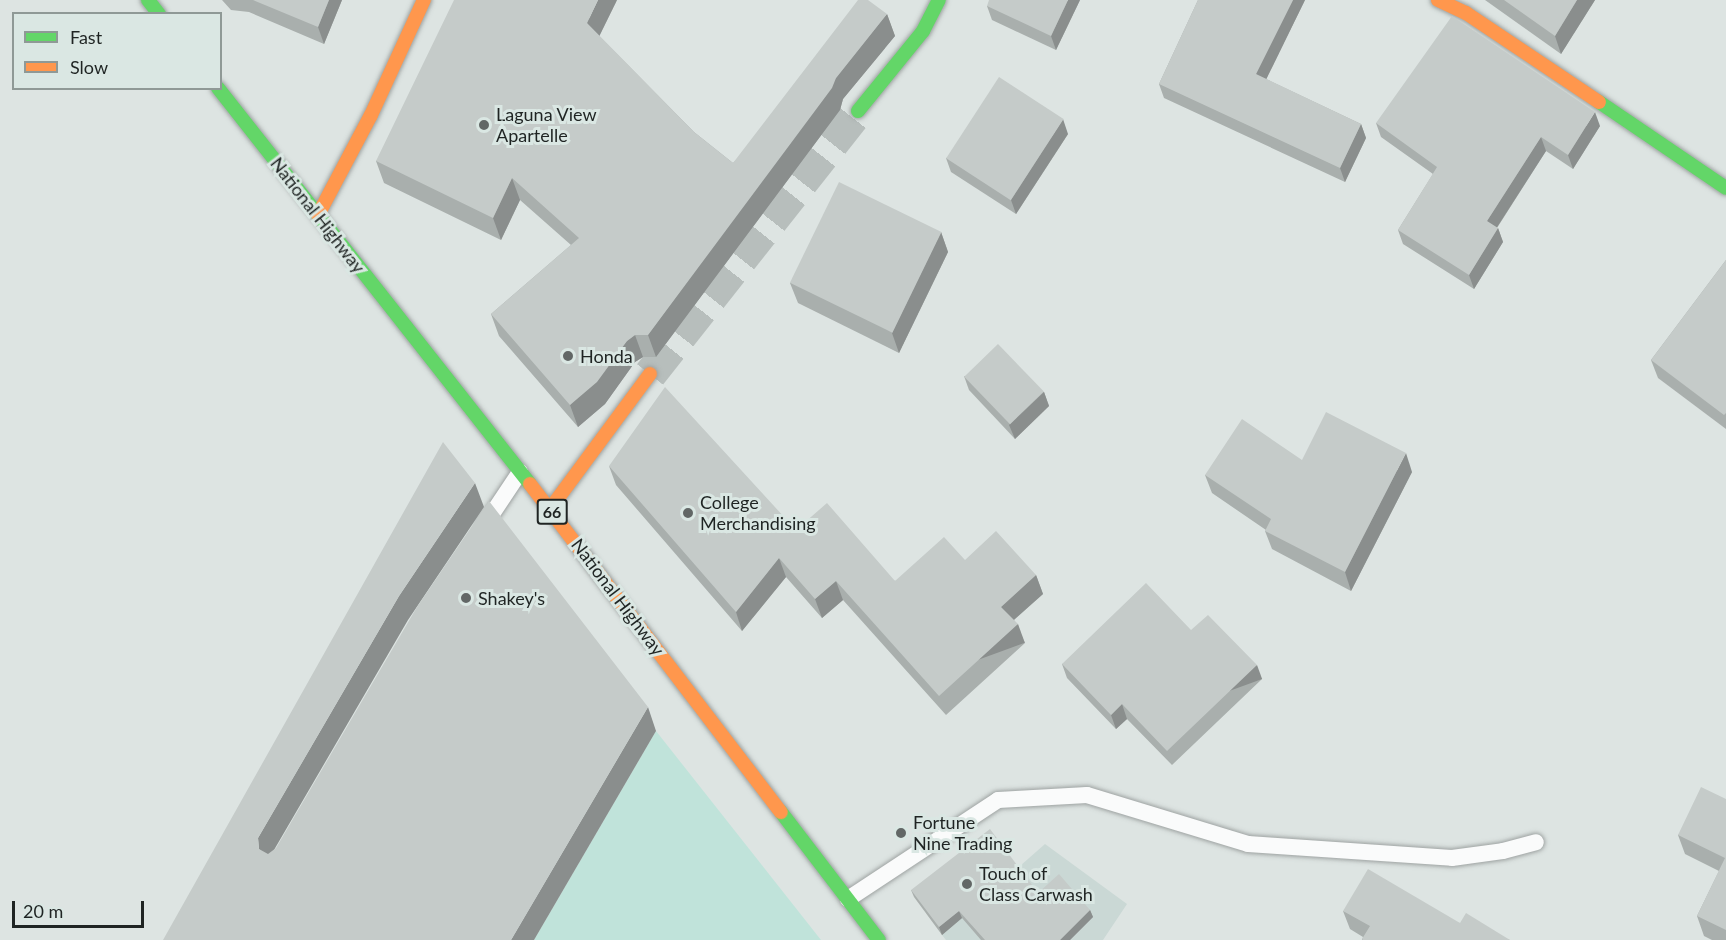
<!DOCTYPE html>
<style>
body{margin:0}
#map{position:relative;width:1726px;height:940px;overflow:hidden;background:#dde4e2;font-family:Lato,sans-serif}
div>[style]{position:absolute}
.built>*{inset:0;background:#cad8d5}
.green>*{inset:0;background:#c0e3da}
.secondary-tunnel>*{height:33px;margin-top:-16.5px;transform-origin:0;background:repeating-linear-gradient(90deg,#b7bebc 0 33px,transparent 0 49px)}
.roads{filter:drop-shadow(0 0 2px #9ea3a2) drop-shadow(0 0 2px #9ea3a2)}
.lane>*{height:16px;margin:-8px;padding:0 8px;transform-origin:8px;border-radius:8px;background:#fafbfb}
.fast>*{height:14px;margin:-7px;padding:0 7px;transform-origin:7px;border-radius:7px;background:#63d668}
.slow>*{height:14px;margin:-7px;padding:0 7px;transform-origin:7px;border-radius:7px;background:#ff974d}
.wall>*{inset:0;background:#a9afad}
.shaded-wall>*{inset:0;background:#8a8e8d;transform-origin:0 0}
.building>*{inset:0;background:#c5cbc9;transform-origin:0 0}
.dots>*{width:16px;height:16px;translate:-50% -50%;box-sizing:border-box;border:3px solid #dae7e3;border-radius:50%}
span{translate:-50% -50%;white-space:nowrap;text-align:center;line-height:1.15;-webkit-text-stroke:6px #dae7e3;paint-order:stroke}
.shield-label span{padding:2px 4px;background:#dae7e3;border:2px solid;border-radius:4px;-webkit-text-stroke-width:0}
.shield-label{font-size:16px;color:#1f2423;font-weight:700}
.poi-label{font-size:18px;color:#1f2423}
.left{translate:0 -50%;text-align:left}
.street-label{font-size:18px;color:#1f2423}
.legend{position:absolute;left:12px;top:12px;width:210px;height:78px;box-sizing:border-box;background:#dae7e3;border:2px solid #8f9996;margin:0;padding:8px 10px;list-style:none;font-size:18px;color:#1f2423}
.legend li{display:flex;align-items:center;gap:12px;height:30px}
.legend b{width:30px;border:2px solid #8f9996}
.scale{position:absolute;left:12px;top:901px;width:132px;height:27px;box-sizing:border-box;border:3px solid #1f2423;border-top:0;padding-left:8px;font-size:18px;line-height:21px;white-space:nowrap;color:#1f2423;-webkit-text-stroke:4px #dae7e3;paint-order:stroke}
</style>
<div id="map">
<div class="built">
<div style="clip-path:polygon(1045px 844px,1127px 904px,1103px 940px,946px 940px,942px 935px)"></div>
</div>
<div class="green">
<div style="clip-path:polygon(656px 731px,821px 940px,534px 940px)"></div>
</div>
<div class="secondary-tunnel">
<div style="left:650px;top:374px;width:335px;rotate:-51.7deg"></div>
</div>
<div class="roads">
<div class="lane">
<div style="left:484px;top:526px;width:65px;rotate:-56.3deg"></div>
<div style="left:848px;top:899px;width:180px;rotate:-33.4deg"></div>
<div style="left:998px;top:800px;width:89px;rotate:-3.2deg"></div>
<div style="left:1087px;top:795px;width:168px;rotate:16.9deg"></div>
<div style="left:1248px;top:844px;width:204px;rotate:3.9deg"></div>
<div style="left:1452px;top:858px;width:51px;rotate:-7.8deg"></div>
<div style="left:1503px;top:851px;width:34px;rotate:-15deg"></div>
</div>
<div class="fast">
<div style="left:148px;top:0;width:18px;rotate:52deg"></div>
<div style="left:218px;top:88px;width:504px;rotate:51.77deg"></div>
<div style="left:1599px;top:102px;width:153px;rotate:34.1deg"></div>
<div style="left:858px;top:111px;width:103px;rotate:-50.9deg"></div>
<div style="left:923px;top:31px;width:35px;rotate:-63deg"></div>
<div style="left:781px;top:812px;width:161px;rotate:52.6deg"></div>
</div>
<div class="slow">
<div style="left:1438px;top:0;width:31px;rotate:25deg"></div>
<div style="left:1466px;top:13px;width:160px;rotate:33.8deg"></div>
<div style="left:318px;top:215px;width:113px;rotate:-62.1deg"></div>
<div style="left:371px;top:115px;width:127px;rotate:-65.3deg"></div>
<div style="left:530px;top:484px;width:413px;rotate:52.6deg"></div>
<div style="left:550px;top:509px;width:168px;rotate:-53.5deg"></div>
</div>
</div>
<div class="wall">
<div style="clip-path:polygon(222px 0,342px 0,324px 44px,249px 12px,231px 10px)"></div>
<div style="clip-path:polygon(617px 0,599px 36px,694px 132px,733px 163px,887px 14px,895px 36px,843px 99px,840px 110px,656px 357px,643px 357px,635px 362px,605px 404px,578px 427px,499px 336px,491px 314px,571px 245px,520px 200px,501px 240px,384px 183px,376px 161px)"></div>
<div style="clip-path:polygon(1080px 0,1056px 50px,992px 20px,987px 6px)"></div>
<div style="clip-path:polygon(1198px 0,1305px 0,1266px 79px,1361px 124px,1366px 138px,1345px 182px,1164px 98px,1159px 84px)"></div>
<div style="clip-path:polygon(1485px 0,1595px 0,1561px 54px)"></div>
<div style="clip-path:polygon(1376px 123px,1600px 126px,1573px 169px,1546px 151px,1497px 228px,1498px 228px,1503px 242px,1474px 289px,1403px 244px,1398px 230px,1433px 174px,1381px 137px)"></div>
<div style="clip-path:polygon(1068px 134px,1016px 214px,951px 172px,946px 158px)"></div>
<div style="clip-path:polygon(941px 232px,948px 252px,899px 353px,798px 303px,790px 283px)"></div>
<div style="clip-path:polygon(1726px 260px,1726px 429px,1658px 378px,1651px 360px)"></div>
<div style="clip-path:polygon(964px 376px,1044px 392px,1049px 406px,1015px 439px,969px 390px)"></div>
<div style="clip-path:polygon(1302px 460px,1412px 472px,1351px 591px,1272px 549px,1265px 531px,1266px 530px,1212px 493px,1205px 475px)"></div>
<div style="clip-path:polygon(609px 466px,796px 530px,895px 581px,965px 560px,1036px 575px,1043px 594px,1014px 620px,1025px 643px,946px 715px,843px 600px,822px 618px,786px 577px,742px 631px,616px 485px)"></div>
<div style="clip-path:polygon(1191px 630px,1262px 679px,1172px 765px,1127px 719px,1116px 729px,1067px 678px,1062px 664px)"></div>
<div style="clip-path:polygon(1726px 799px,1726px 940px,1712px 940px,1704px 936px,1697px 916px,1719px 871px,1685px 854px,1678px 835px)"></div>
<div style="clip-path:polygon(911px 890px,1038px 893px,1090px 910px,1093px 917px,1070px 940px,981px 940px,962px 918px,942px 935px,914px 897px)"></div>
<div style="clip-path:polygon(1343px 911px,1460px 923px,1510px 940px,1362px 940px,1363px 937px,1350px 929px)"></div>
</div>
<div class="shaded-wall">
<div style="clip-path:polygon(329px 0,342px 0,324px 44px,318px 27px)"></div>
<div style="clip-path:polygon(598px 0,617px 0,595px 45px,587px 23px)"></div>
<div style="clip-path:polygon(1068px 0,1080px 0,1056px 50px,1051px 36px)"></div>
<div style="clip-path:polygon(1293px 0,1305px 0,1262px 88px,1256px 74px)"></div>
<div style="clip-path:polygon(1577px 0,1595px 0,1561px 54px,1555px 36px)"></div>
<div style="clip-path:polygon(887px 14px,895px 36px,843px 99px,840px 110px,656px 357px,648px 335px,836px 78px)"></div>
<div style="clip-path:polygon(1595px 112px,1600px 126px,1573px 169px,1568px 155px)"></div>
<div style="clip-path:polygon(1063px 119px,1068px 134px,1016px 214px,1011px 200px)"></div>
<div style="clip-path:polygon(1361px 124px,1366px 138px,1345px 182px,1340px 168px)"></div>
<div style="clip-path:polygon(1541px 137px,1546px 151px,1492px 235px,1487px 221px)"></div>
<div style="clip-path:polygon(512px 178px,520px 200px,501px 240px,493px 218px)"></div>
<div style="clip-path:polygon(1498px 228px,1503px 242px,1474px 289px,1469px 275px)"></div>
<div style="clip-path:polygon(941px 232px,948px 252px,899px 353px,892px 333px)"></div>
<div style="clip-path:polygon(635px 335px,643px 357px,635px 362px,605px 404px,578px 427px,570px 405px,627px 341px)"></div>
<div style="clip-path:polygon(1044px 392px,1049px 406px,1015px 439px,1009px 425px)"></div>
<div style="clip-path:polygon(1406px 453px,1412px 472px,1351px 591px,1345px 572px)"></div>
<div style="clip-path:polygon(475px 483px,484px 507px,408px 620px,267px 862px,259px 849px,258px 838px,399px 596px)"></div>
<div style="clip-path:polygon(779px 558px,786px 577px,742px 631px,736px 612px)"></div>
<div style="clip-path:polygon(1036px 575px,1043px 594px,1008px 625px,1001px 607px)"></div>
<div style="clip-path:polygon(836px 581px,843px 600px,822px 618px,815px 599px)"></div>
<div style="left:1018px;top:624px;width:20px;height:107px;rotate:70deg"></div>
<div style="left:1257px;top:665px;width:15px;height:124px;rotate:70deg"></div>
<div style="clip-path:polygon(1122px 704px,1127px 719px,1116px 729px,1111px 715px)"></div>
<div style="clip-path:polygon(648px 707px,656px 731px,534px 940px,511px 940px)"></div>
<div style="clip-path:polygon(1090px 910px,1093px 917px,1070px 940px,1060px 940px)"></div>
<div style="clip-path:polygon(959px 911px,962px 918px,942px 935px,939px 927px)"></div>
</div>
<div class="building">
<div style="clip-path:polygon(253px 0,329px 0,318px 27px)"></div>
<div style="clip-path:polygon(454px 0,598px 0,587px 23px,694px 132px,733px 163px,858px 0,868px 0,887px 14px,836px 78px,832px 88px,648px 335px,635px 335px,627px 341px,597px 382px,570px 405px,491px 314px,579px 238px,512px 178px,493px 218px,376px 161px)"></div>
<div style="clip-path:polygon(989px 0,1068px 0,1051px 36px,987px 6px)"></div>
<div style="clip-path:polygon(1198px 0,1293px 0,1256px 74px,1361px 124px,1340px 168px,1159px 84px)"></div>
<div style="clip-path:polygon(1504px 0,1577px 0,1555px 36px)"></div>
<div style="clip-path:polygon(1452px 16px,1595px 112px,1568px 155px,1541px 137px,1487px 221px,1498px 228px,1469px 275px,1398px 230px,1437px 167px,1376px 123px)"></div>
<div style="left:999px;top:77px;width:77px;height:97px;rotate:33deg"></div>
<div style="left:839px;top:182px;width:114px;height:112px;rotate:26deg"></div>
<div style="clip-path:polygon(1726px 260px,1726px 413px,1724px 415px,1651px 360px)"></div>
<div style="left:998px;top:344px;width:66px;height:47px;rotate:46deg"></div>
<div style="clip-path:polygon(665px 387px,796px 530px,827px 503px,895px 581px,944px 537px,965px 560px,996px 531px,1036px 575px,1001px 607px,1018px 624px,939px 696px,836px 581px,815px 599px,779px 558px,736px 612px,609px 466px)"></div>
<div style="clip-path:polygon(1326px 412px,1406px 453px,1345px 572px,1265px 531px,1271px 519px,1205px 475px,1242px 419px,1302px 460px)"></div>
<div style="clip-path:polygon(443px 442px,475px 483px,399px 596px,258px 838px,259px 849px,268px 854px,276px 848px,417px 607px,489px 501px,648px 707px,511px 940px,163px 940px)"></div>
<div style="clip-path:polygon(1146px 583px,1191px 630px,1208px 615px,1257px 665px,1167px 751px,1122px 704px,1111px 715px,1062px 664px)"></div>
<div style="clip-path:polygon(1701px 787px,1726px 799px,1726px 930px,1697px 916px,1725px 858px,1678px 835px)"></div>
<div style="clip-path:polygon(990px 829px,1038px 893px,1059px 874px,1090px 910px,1060px 940px,985px 940px,959px 911px,939px 927px,911px 890px)"></div>
<div style="clip-path:polygon(1368px 869px,1460px 923px,1466px 913px,1510px 940px,1363px 940px,1362px 939px,1370px 926px,1343px 911px)"></div>
</div>
<div class="dots">
<div style="left:484px;top:125px;background:#626766"></div>
<div style="left:568px;top:356px;background:#626766"></div>
<div style="left:688px;top:513px;background:#626766"></div>
<div style="left:466px;top:598px;background:#626766"></div>
<div style="left:901px;top:833px;background:#626766"></div>
<div style="left:967px;top:884px;background:#626766"></div>
</div>
<div class="shield-label">
<span style="left:552px;top:512px">66</span>
</div>
<div class="poi-label">
<span class="left" style="left:496px;top:125px">Laguna View<br>Apartelle</span>
<span class="left" style="left:580px;top:356px">Honda</span>
<span class="left" style="left:700px;top:513px">College<br>Merchandising</span>
<span class="left" style="left:478px;top:598px">Shakey's</span>
<span class="left" style="left:913px;top:833px">Fortune<br>Nine Trading</span>
<span class="left" style="left:979px;top:884px">Touch of<br>Class Carwash</span>
</div>
<div class="street-label">
<span style="left:318px;top:215px;rotate:52deg">National Highway</span>
<span style="left:618px;top:597px;rotate:53deg">National Highway</span>
</div>
<ul class="legend">
<li><b style="height:8px;background:#63d668"></b>Fast</li>
<li><b style="height:8px;background:#ff974d"></b>Slow</li>
</ul>
<div class="scale">20 m</div>
</div>
